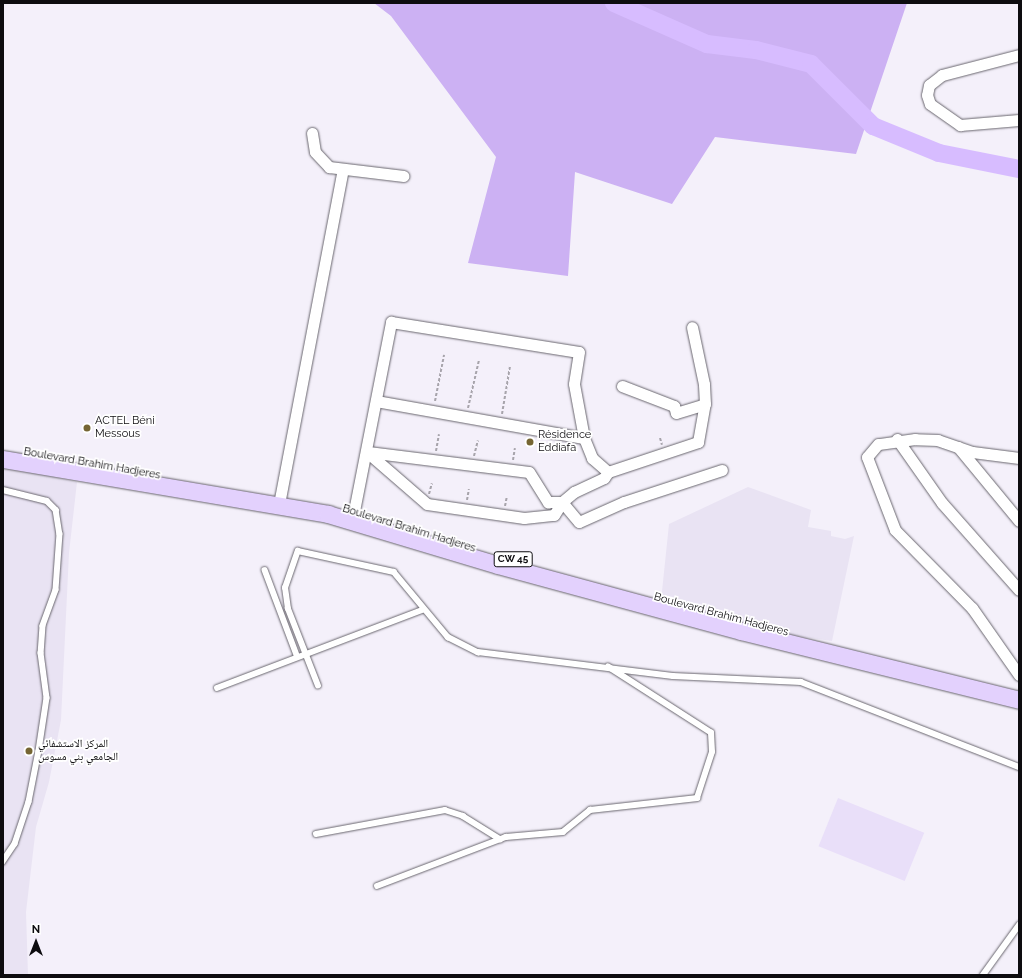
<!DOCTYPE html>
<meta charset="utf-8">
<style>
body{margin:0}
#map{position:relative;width:1022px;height:978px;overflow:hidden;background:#f4f0fa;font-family:Raleway,"Noto Naskh Arabic",sans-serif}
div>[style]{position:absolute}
.built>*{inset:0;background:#e9e3f3}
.green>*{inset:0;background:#e9dff9;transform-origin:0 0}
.forest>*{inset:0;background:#ccb1f3}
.river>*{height:18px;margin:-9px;padding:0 9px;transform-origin:9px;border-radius:9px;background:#d7bcff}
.path>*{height:2px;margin-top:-1px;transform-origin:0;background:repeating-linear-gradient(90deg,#a7a4ab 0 3px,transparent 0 5px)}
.roads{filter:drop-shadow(0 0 1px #69666e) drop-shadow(0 0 1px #69666e)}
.service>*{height:5.5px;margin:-2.75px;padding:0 2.75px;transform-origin:2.75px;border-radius:2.75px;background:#fff}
.minor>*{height:11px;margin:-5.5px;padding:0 5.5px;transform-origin:5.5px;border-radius:5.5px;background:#fff}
.primary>*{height:17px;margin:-8.5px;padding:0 8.5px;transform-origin:8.5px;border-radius:8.5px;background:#e3d1fd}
.dots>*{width:11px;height:11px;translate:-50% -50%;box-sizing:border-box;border:2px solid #fff;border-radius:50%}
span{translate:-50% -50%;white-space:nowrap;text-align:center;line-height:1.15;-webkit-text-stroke:3.5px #fff;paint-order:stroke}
.shield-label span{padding:1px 3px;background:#fff;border:1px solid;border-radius:3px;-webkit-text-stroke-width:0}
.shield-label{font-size:10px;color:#0d0c0f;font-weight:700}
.poi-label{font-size:11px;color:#0d0c0f}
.left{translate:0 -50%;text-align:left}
.street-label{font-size:11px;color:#0d0c0f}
.frame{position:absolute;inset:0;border:4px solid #0d0c0f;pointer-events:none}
.north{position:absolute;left:16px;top:922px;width:40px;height:40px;-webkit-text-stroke:3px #fff;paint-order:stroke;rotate:0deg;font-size:11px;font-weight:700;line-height:16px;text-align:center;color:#0d0c0f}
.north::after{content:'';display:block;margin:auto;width:14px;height:18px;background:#0d0c0f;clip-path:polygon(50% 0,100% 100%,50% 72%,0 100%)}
</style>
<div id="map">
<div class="built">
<div style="clip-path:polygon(3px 466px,77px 482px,69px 553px,61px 720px,49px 782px,36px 827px,26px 912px,28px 975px,3px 975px)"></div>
<div style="clip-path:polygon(748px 487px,811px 510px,808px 527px,831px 531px,831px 536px,845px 539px,854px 536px,832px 641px,796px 636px,661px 601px,669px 524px)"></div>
</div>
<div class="green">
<div style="left:838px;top:798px;width:93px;height:52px;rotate:22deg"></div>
</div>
<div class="forest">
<div style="clip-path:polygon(374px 3px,907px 3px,856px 154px,715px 137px,672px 204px,575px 172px,568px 276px,468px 263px,496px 157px,391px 16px)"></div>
</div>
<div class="river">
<div style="left:614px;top:3px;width:102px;rotate:23.8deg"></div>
<div style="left:707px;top:44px;width:49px;rotate:7deg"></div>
<div style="left:756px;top:50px;width:57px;rotate:14.3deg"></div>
<div style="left:811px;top:64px;width:88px;rotate:45deg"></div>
<div style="left:873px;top:126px;width:71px;rotate:22.2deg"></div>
<div style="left:939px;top:153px;width:82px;rotate:11.3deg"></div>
</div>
<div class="path">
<div style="left:435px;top:401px;width:47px;rotate:-78.9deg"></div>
<div style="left:468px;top:408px;width:49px;rotate:-77.1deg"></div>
<div style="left:502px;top:414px;width:49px;rotate:-80.5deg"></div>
<div style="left:660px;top:438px;width:7px;rotate:74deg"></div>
<div style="left:436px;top:451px;width:17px;rotate:-80deg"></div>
<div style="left:474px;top:456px;width:16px;rotate:-76deg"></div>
<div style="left:513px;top:460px;width:12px;rotate:-81deg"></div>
<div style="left:429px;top:494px;width:11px;rotate:-75deg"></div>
<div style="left:467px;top:500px;width:11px;rotate:-80deg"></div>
<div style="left:505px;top:506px;width:10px;rotate:-79deg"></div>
</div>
<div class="roads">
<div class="service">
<div style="left:3px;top:490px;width:45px;rotate:14deg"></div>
<div style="left:47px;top:501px;width:13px;rotate:45deg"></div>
<div style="left:56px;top:510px;width:24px;rotate:81deg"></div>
<div style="left:60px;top:534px;width:56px;rotate:94.1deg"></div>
<div style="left:56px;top:590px;width:38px;rotate:110deg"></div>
<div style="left:43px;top:626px;width:27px;rotate:94deg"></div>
<div style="left:41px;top:653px;width:45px;rotate:82.4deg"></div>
<div style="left:47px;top:698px;width:54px;rotate:98.6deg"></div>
<div style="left:39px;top:751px;width:52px;rotate:101.1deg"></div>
<div style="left:29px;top:802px;width:44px;rotate:108.4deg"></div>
<div style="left:15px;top:844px;width:22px;rotate:124deg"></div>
<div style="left:265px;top:570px;width:91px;rotate:69.4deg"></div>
<div style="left:318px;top:686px;width:83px;rotate:-111.3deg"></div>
<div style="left:288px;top:609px;width:21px;rotate:-98deg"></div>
<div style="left:285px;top:588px;width:39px;rotate:-71deg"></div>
<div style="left:298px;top:551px;width:98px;rotate:12.3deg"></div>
<div style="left:394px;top:572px;width:85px;rotate:50.3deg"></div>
<div style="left:448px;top:637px;width:34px;rotate:27deg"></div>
<div style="left:478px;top:652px;width:196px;rotate:7deg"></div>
<div style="left:673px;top:676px;width:128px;rotate:2.7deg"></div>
<div style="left:801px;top:682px;width:234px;rotate:21.3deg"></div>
<div style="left:217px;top:688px;width:219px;rotate:-20.8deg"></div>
<div style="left:316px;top:834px;width:131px;rotate:-10.5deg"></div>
<div style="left:445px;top:810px;width:19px;rotate:18deg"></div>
<div style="left:463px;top:816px;width:44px;rotate:31.9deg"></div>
<div style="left:377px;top:886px;width:138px;rotate:-20.8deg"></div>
<div style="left:506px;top:837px;width:57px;rotate:-5deg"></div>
<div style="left:563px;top:832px;width:35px;rotate:-39deg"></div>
<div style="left:590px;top:810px;width:108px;rotate:-6.4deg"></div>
<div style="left:697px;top:798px;width:48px;rotate:-71.9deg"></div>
<div style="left:712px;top:752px;width:19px;rotate:-93deg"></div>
<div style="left:711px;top:733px;width:122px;rotate:-147.3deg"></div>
<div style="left:983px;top:975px;width:62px;rotate:-54.2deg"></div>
</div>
<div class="minor">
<div style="left:1019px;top:55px;width:80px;rotate:165.4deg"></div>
<div style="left:942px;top:75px;width:16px;rotate:142deg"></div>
<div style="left:929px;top:85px;width:10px;rotate:101deg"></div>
<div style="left:927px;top:95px;width:9px;rotate:72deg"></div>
<div style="left:930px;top:104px;width:37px;rotate:35deg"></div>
<div style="left:960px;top:125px;width:59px;rotate:-4.8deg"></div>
<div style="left:312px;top:133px;width:19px;rotate:81deg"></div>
<div style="left:315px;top:152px;width:21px;rotate:47deg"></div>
<div style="left:329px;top:167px;width:75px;rotate:6.9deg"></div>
<div style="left:622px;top:386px;width:56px;rotate:21deg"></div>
<div style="left:674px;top:406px;width:7px;rotate:74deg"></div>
<div style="left:676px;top:413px;width:30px;rotate:-17deg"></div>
<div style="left:376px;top:401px;width:211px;rotate:10.1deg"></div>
<div style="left:897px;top:439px;width:78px;rotate:54.9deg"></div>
<div style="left:942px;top:503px;width:116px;rotate:48.5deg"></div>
<div style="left:958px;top:447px;width:96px;rotate:50.5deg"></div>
<div style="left:367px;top:452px;width:79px;rotate:40.9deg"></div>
<div style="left:427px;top:504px;width:98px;rotate:8.2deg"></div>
<div style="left:524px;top:518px;width:30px;rotate:-6deg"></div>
<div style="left:554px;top:515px;width:15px;rotate:-58deg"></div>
<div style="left:562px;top:502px;width:26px;rotate:50deg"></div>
<div style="left:579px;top:522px;width:49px;rotate:-24deg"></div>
<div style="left:624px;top:502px;width:103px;rotate:-18.1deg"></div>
<div style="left:368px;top:452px;width:162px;rotate:7.1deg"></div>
<div style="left:529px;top:472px;width:36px;rotate:58deg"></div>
<div style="left:548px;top:502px;width:14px"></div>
<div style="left:562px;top:502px;width:16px;rotate:-40deg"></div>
<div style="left:574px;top:492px;width:33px;rotate:-25deg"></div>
<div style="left:604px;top:478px;width:7px;rotate:-56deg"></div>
<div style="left:1019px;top:458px;width:47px;rotate:-172.7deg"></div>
<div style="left:972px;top:452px;width:36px;rotate:-161deg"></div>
<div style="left:938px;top:440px;width:23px;rotate:-178deg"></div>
<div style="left:915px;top:439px;width:37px;rotate:172deg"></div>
<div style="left:878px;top:444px;width:17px;rotate:130deg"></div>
<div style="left:867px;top:457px;width:78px;rotate:69deg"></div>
<div style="left:895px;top:530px;width:110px;rotate:45.4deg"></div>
<div style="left:972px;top:608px;width:82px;rotate:55deg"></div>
<div style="left:279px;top:504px;width:340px;rotate:-79.2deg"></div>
<div style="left:354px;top:511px;width:193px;rotate:-78.9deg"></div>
<div style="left:391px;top:322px;width:190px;rotate:9.1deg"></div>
<div style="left:579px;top:352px;width:32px;rotate:99deg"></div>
<div style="left:574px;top:384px;width:55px;rotate:79.5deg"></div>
<div style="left:584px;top:438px;width:22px;rotate:68deg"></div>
<div style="left:592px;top:458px;width:21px;rotate:41deg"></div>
<div style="left:608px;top:472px;width:95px;rotate:-18.4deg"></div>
<div style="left:698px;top:442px;width:39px;rotate:-80deg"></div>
<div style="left:705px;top:404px;width:20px;rotate:-93deg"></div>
<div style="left:704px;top:384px;width:58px;rotate:-101.9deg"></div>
</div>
<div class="primary">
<div style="left:3px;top:459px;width:330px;rotate:9.6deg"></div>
<div style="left:328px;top:514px;width:177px;rotate:16.7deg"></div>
<div style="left:498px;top:565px;width:252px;rotate:15.2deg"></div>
<div style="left:741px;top:631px;width:286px;rotate:13.9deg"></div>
</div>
</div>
<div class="dots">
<div style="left:87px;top:428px;background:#756533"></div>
<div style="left:530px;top:442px;background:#756533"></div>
<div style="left:29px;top:751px;background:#756533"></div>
</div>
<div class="shield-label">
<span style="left:513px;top:559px">CW 45</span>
</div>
<div class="poi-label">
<span class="left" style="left:95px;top:428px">ACTEL Béni<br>Messous</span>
<span class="left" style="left:538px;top:442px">Résidence<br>Eddiafa</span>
<span class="left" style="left:38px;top:751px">المركز الاستشفائي<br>الجامعي بني مسوس</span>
</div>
<div class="street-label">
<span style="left:92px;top:464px;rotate:10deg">Boulevard Brahim Hadjeres</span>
<span style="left:409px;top:529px;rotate:17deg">Boulevard Brahim Hadjeres</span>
<span style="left:721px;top:615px;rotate:15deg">Boulevard Brahim Hadjeres</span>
</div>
<div class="frame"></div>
<div class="north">N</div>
</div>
